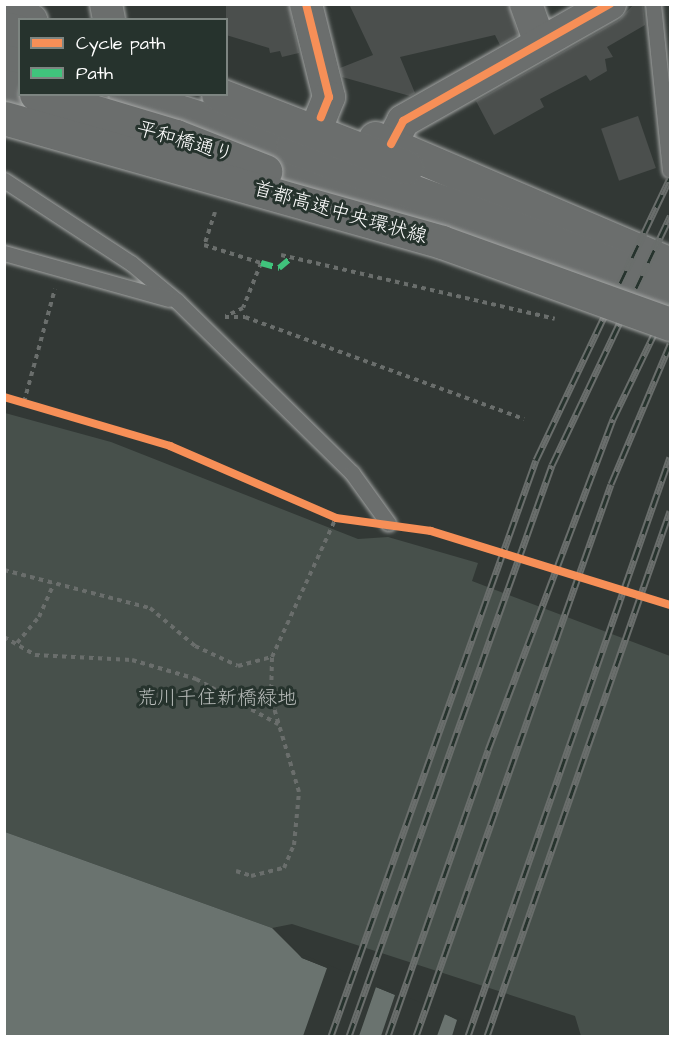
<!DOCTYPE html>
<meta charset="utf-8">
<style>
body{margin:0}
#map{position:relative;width:675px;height:1041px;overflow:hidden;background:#323835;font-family:"Architects Daughter","Klee One",sans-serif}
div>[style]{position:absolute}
.green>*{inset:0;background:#47504b}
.water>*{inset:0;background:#6a736f}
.pier>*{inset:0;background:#323835}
.building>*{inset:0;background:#4b4f4d;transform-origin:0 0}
.path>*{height:4px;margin-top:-2px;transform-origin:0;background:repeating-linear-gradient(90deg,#6a6e6c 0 4.5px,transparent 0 9px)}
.roads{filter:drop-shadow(0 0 2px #a3a5a4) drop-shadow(0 0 2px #a3a5a4)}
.lane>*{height:15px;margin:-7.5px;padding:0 7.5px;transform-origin:7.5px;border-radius:7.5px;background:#6b6e6d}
.street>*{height:32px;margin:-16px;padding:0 16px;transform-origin:16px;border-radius:16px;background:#6b6e6d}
.primary>*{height:33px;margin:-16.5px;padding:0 16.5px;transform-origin:16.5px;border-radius:16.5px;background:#6b6e6d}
.highway>*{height:33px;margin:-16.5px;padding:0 16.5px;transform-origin:16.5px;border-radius:16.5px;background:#6b6e6d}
.rail>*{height:7px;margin-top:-3.5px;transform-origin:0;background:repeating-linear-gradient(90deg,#26332d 0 14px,#6a6e6c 0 28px);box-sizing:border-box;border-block:2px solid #6a6e6c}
.bridges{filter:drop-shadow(0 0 2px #a3a5a4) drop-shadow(0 0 2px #a3a5a4)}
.highway-bridge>*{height:33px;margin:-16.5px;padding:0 16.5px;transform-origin:16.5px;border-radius:16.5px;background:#6b6e6d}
.quiet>*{height:6px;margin-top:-3px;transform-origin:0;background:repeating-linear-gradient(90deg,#40c37c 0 12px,transparent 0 18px)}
.cycleway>*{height:8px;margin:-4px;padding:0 4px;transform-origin:4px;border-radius:4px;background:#f78f57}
span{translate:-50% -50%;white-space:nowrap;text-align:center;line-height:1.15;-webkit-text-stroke:6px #26332d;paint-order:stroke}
.street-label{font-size:20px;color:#fff}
.park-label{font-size:20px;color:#b7bbb9}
.frame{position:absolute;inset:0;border:6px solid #fff;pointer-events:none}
.legend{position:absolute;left:18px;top:18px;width:210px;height:78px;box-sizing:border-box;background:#26332d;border:2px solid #7d8581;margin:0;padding:8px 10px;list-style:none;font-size:18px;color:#fff}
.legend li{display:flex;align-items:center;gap:12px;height:30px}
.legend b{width:30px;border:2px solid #7d8581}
</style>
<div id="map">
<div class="green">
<div style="clip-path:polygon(5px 413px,111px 442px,358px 539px,388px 537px,478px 563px,472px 581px,670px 656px,670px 1036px,581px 1036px,575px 1016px,292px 924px,272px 928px,5px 832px)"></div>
</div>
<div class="water">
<div style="clip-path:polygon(5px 832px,272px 928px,302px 958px,500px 1036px,5px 1036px)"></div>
</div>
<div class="pier">
<div style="clip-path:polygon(276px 927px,304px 955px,503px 1036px,452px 1036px,457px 1020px,445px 1014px,437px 1036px,381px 1036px,395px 995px,376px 987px,359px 1036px,303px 1036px,327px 968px,302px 958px)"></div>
</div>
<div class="building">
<div style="clip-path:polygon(226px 4px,289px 4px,299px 53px,282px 57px,280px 51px,270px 53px,269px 48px,226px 35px)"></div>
<div style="clip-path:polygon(349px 4px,509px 4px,518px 35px,500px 45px,495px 35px,400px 57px,415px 93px,410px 96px,342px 77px,340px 68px,373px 55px)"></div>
<div style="clip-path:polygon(634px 4px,643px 4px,645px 25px,607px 47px,613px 57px,605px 59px,607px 71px,590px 81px,586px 75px,540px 99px,544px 107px,494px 135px,476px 101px,619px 20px)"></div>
<div style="left:638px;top:116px;width:55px;height:39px;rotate:71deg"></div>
</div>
<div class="path">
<div style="left:215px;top:212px;width:35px;rotate:108deg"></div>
<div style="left:204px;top:245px;width:60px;rotate:17.5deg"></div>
<div style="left:261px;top:263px;width:48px;rotate:111.8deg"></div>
<div style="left:243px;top:308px;width:19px;rotate:155deg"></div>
<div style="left:281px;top:255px;width:281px;rotate:13.1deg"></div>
<div style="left:225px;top:317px;width:20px"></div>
<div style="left:245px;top:317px;width:297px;rotate:20.1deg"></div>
<div style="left:24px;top:402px;width:117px;rotate:-74.7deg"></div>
<div style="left:4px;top:570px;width:151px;rotate:14.6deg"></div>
<div style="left:150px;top:608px;width:59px;rotate:40.2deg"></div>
<div style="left:195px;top:646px;width:47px;rotate:24.9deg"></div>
<div style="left:238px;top:666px;width:35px;rotate:-15deg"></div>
<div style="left:4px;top:637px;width:36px;rotate:30deg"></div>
<div style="left:35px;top:655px;width:97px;rotate:3deg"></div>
<div style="left:132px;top:660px;width:67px;rotate:16.5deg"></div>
<div style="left:196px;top:679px;width:94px;rotate:28.8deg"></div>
<div style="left:17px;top:643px;width:34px;rotate:-50deg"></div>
<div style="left:39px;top:617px;width:36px;rotate:-66deg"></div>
<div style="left:236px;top:871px;width:16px;rotate:18deg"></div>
<div style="left:251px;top:876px;width:34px;rotate:-14deg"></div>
<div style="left:284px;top:868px;width:25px;rotate:-67deg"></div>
<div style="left:294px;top:845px;width:53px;rotate:-84.6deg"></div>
<div style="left:299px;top:792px;width:98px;rotate:-106.6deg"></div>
<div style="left:271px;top:698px;width:41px;rotate:-88.6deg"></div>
<div style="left:272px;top:657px;width:153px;rotate:-65.3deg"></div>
</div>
<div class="roads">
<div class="lane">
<div style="left:653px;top:4px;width:167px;rotate:84.2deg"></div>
<div style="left:4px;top:180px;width:152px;rotate:33.2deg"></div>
<div style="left:131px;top:263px;width:60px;rotate:39.6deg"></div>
<div style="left:177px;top:301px;width:245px;rotate:44.5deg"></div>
<div style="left:352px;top:473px;width:62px;rotate:54.2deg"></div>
<div style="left:4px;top:253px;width:171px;rotate:15.6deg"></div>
</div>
<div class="street">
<div style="left:106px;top:4px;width:16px;rotate:79deg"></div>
<div style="left:306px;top:4px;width:96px;rotate:76.1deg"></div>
<div style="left:329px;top:97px;width:22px;rotate:112deg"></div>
<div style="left:526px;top:4px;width:41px;rotate:70.3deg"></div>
<div style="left:391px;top:144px;width:26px;rotate:-62deg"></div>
<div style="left:403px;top:121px;width:238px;rotate:-29.5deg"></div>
</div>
<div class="primary">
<div style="left:4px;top:11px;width:28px;rotate:19deg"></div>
<div style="left:375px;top:138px;width:321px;rotate:23.1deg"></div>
<div style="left:238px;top:157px;width:457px;rotate:18.9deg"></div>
</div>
<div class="highway">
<div style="left:4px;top:28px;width:16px;rotate:14deg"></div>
<div style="left:4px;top:61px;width:16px;rotate:14deg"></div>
<div style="left:4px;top:86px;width:16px;rotate:14deg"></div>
<div style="left:125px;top:94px;width:175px;rotate:17.6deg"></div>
<div style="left:292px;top:147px;width:402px;rotate:20.1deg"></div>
<div style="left:218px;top:94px;width:202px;rotate:21.2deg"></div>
</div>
</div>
<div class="rail">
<div style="left:331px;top:1036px;width:611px;rotate:-70.41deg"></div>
<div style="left:536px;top:460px;width:312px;rotate:-64.6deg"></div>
<div style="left:349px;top:1036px;width:606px;rotate:-70.43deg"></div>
<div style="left:552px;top:465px;width:276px;rotate:-64.6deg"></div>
<div style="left:388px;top:1036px;width:303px;rotate:-70.7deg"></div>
<div style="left:488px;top:750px;width:354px;rotate:-69.3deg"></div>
<div style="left:613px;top:419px;width:131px;rotate:-64.2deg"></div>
<div style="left:416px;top:1036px;width:585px;rotate:-70.54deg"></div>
<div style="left:611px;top:484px;width:152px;rotate:-67.1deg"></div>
<div style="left:468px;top:1036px;width:613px;rotate:-70.77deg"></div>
<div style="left:487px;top:1036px;width:556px;rotate:-70.78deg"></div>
</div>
<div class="bridges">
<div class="highway-bridge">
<div style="left:36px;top:94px;width:146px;rotate:16.7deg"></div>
<div style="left:176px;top:136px;width:96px;rotate:21.5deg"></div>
<div style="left:4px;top:118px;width:455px;rotate:15.8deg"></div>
<div style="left:442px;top:242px;width:242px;rotate:19.8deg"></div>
</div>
</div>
<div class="quiet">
<div style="left:261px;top:263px;width:19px;rotate:16deg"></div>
<div style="left:279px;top:268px;width:16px;rotate:-40deg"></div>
</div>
<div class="cycleway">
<div style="left:306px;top:4px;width:96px;rotate:76.1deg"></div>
<div style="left:329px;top:97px;width:22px;rotate:112deg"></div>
<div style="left:391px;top:144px;width:26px;rotate:-62deg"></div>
<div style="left:403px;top:121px;width:238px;rotate:-29.5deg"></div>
<div style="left:4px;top:397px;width:173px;rotate:16.4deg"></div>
<div style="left:170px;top:446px;width:181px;rotate:23.4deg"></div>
<div style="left:336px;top:518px;width:96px;rotate:7.8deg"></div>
<div style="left:431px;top:531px;width:250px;rotate:17.2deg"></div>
</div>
<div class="street-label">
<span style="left:185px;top:142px;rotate:16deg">平和橋通り</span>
<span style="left:340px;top:213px;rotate:16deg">首都高速中央環状線</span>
</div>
<div class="park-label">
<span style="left:217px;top:698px">荒川千住新橋緑地</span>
</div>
<div class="frame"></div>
<ul class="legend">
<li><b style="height:8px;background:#f78f57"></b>Cycle path</li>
<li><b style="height:8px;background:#40c37c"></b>Path</li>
</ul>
</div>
